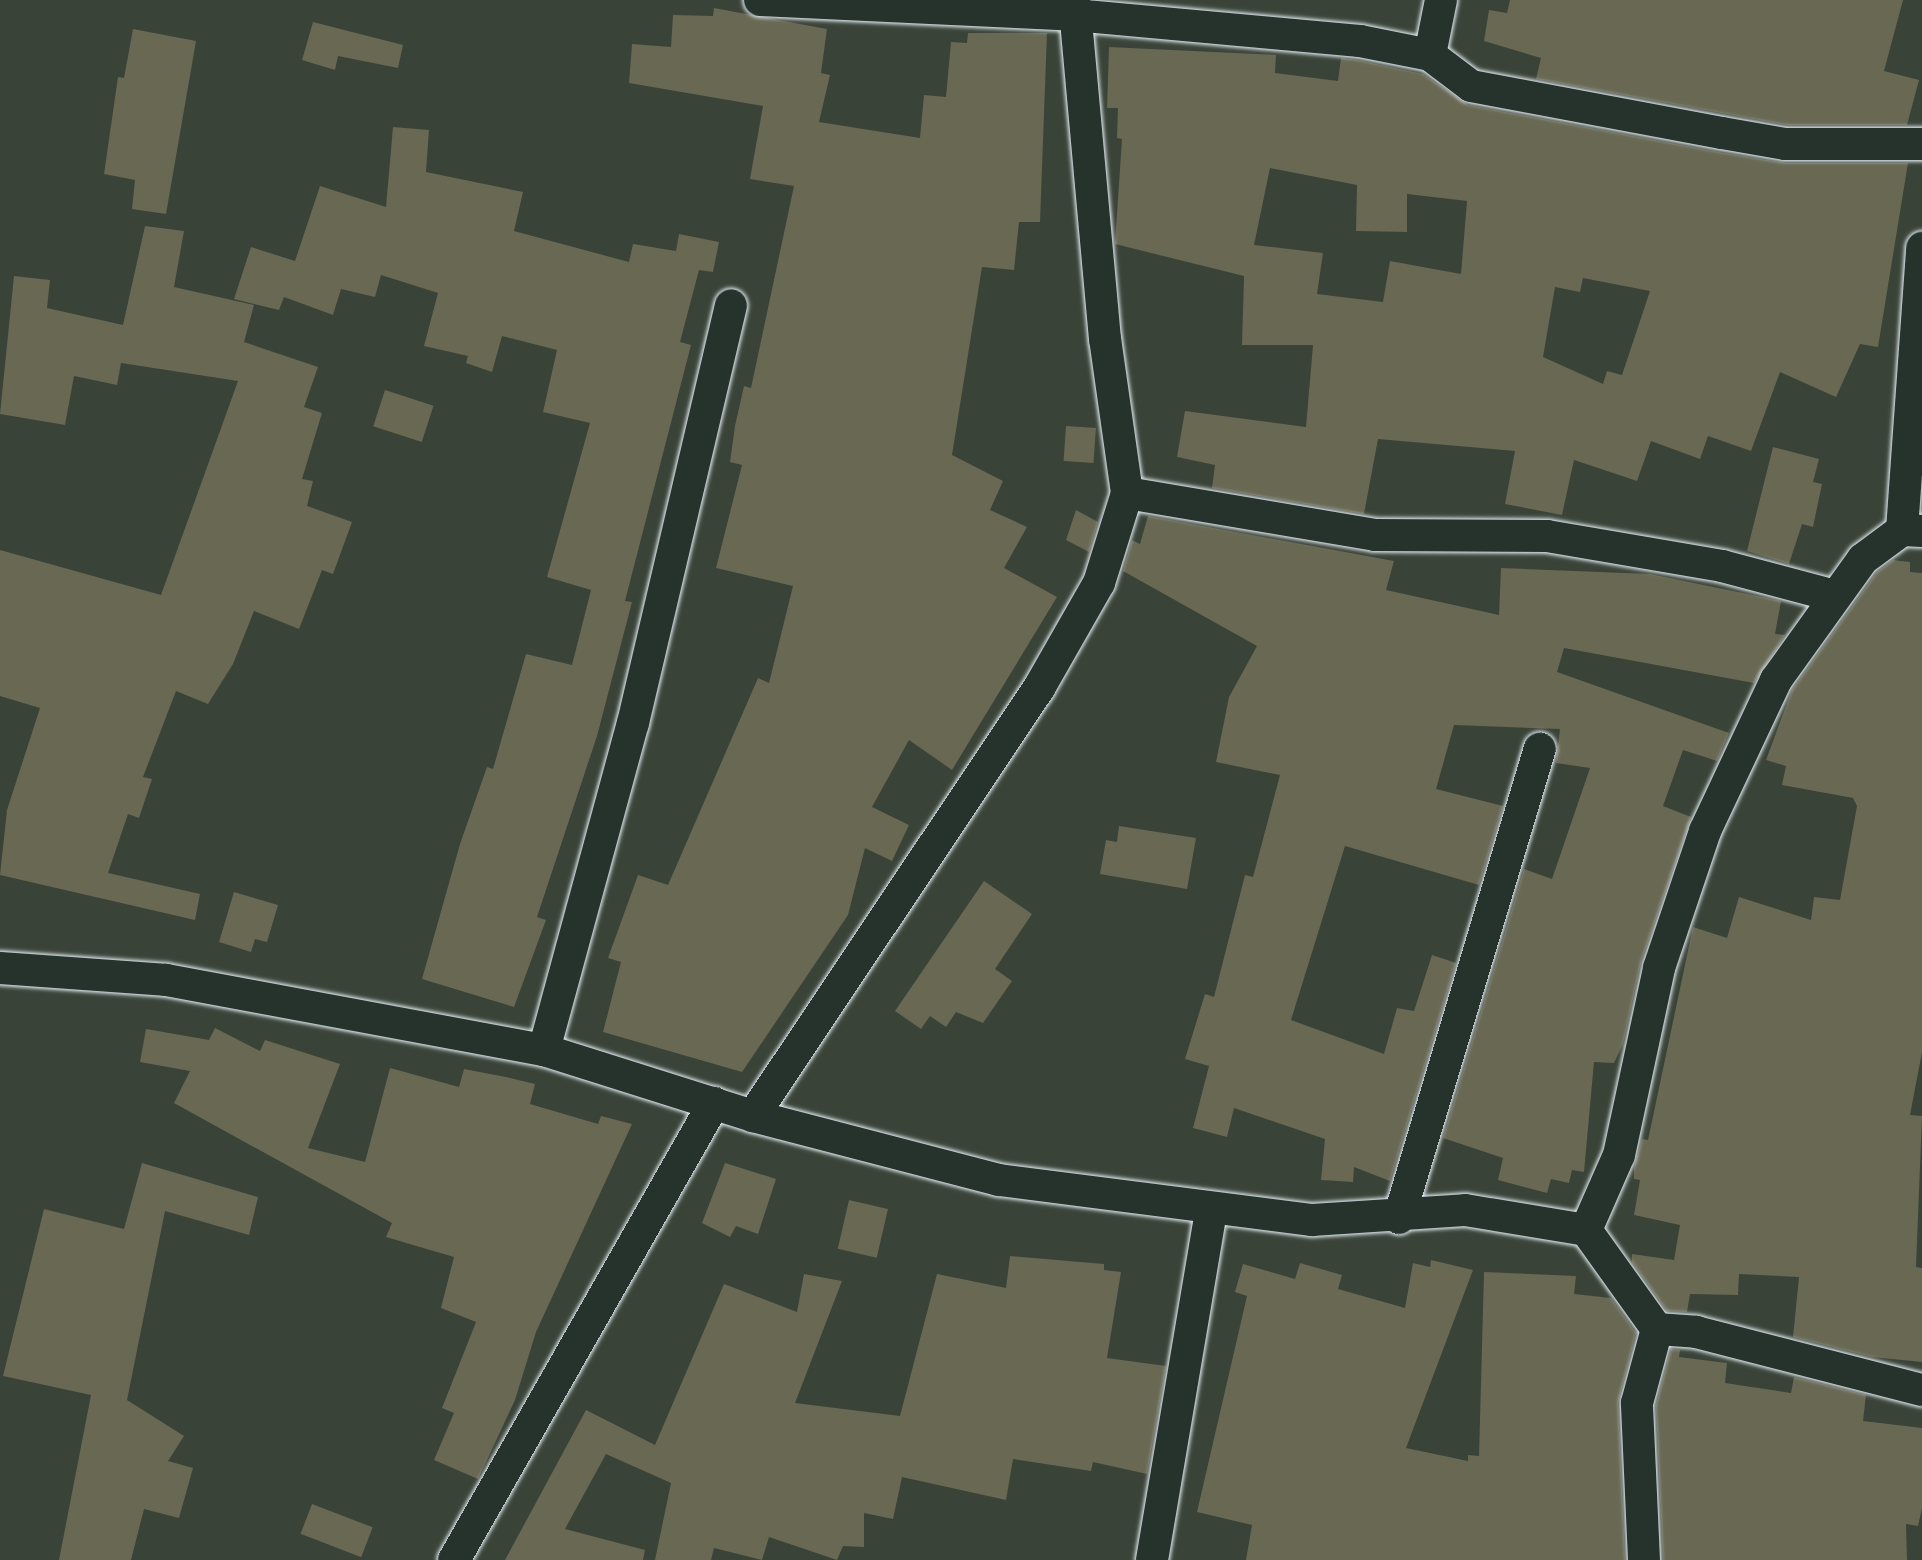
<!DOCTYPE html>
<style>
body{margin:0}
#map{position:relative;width:1922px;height:1560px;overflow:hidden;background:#3a4338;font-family:Itim,sans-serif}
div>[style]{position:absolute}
.building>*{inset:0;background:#686853;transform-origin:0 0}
.roads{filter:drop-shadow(0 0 2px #e8f1f8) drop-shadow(0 0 2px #e8f1f8)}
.minor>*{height:32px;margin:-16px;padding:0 16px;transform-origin:16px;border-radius:16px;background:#26332d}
span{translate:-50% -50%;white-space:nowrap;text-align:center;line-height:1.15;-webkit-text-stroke:8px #26332d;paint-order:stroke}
</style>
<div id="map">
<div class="building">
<div style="clip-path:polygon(1510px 0,1903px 0,1884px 71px,1919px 80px,1907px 125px,1787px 125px,1536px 79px,1541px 58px,1484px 41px,1489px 10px,1507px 13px)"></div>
<div style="clip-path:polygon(714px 8px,827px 29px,821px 73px,830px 75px,819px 122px,920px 138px,924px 95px,946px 97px,951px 42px,967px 43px,968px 33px,1047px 33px,1040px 222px,1019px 222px,1014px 270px,982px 267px,952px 455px,1003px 481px,990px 510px,1027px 527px,1004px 568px,1057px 597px,952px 770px,909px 740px,872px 807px,909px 825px,892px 861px,865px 848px,848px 915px,742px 1072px,603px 1032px,621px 962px,608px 958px,638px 875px,668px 885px,758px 678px,769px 683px,793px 586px,716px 568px,742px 465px,730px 462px,735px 426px,744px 386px,751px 388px,794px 186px,750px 179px,763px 106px,629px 83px,632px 44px,671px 47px,673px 15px,713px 16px)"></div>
<div style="clip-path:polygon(313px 22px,403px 45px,398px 68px,338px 56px,335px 70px,302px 60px)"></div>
<div style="clip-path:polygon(133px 29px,196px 41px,166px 214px,132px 209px,135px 180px,104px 174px,118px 77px,124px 78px)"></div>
<div style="clip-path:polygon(evenodd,1109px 47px,1276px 55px,1275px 73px,1338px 81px,1341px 58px,1357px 60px,1423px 74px,1468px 105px,1718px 152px,1785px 163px,1908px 163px,1878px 347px,1860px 344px,1836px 397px,1780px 372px,1751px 451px,1708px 436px,1700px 459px,1651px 441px,1637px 481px,1574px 460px,1562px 515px,1505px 504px,1515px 451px,1378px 439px,1364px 514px,1212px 488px,1215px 465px,1177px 457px,1185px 411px,1306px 427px,1313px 345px,1242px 345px,1244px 276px,1115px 244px,1122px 139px,1117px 138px,1118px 108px,1107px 108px,1109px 47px,1270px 168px,1357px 185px,1356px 231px,1407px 232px,1407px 194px,1467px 201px,1461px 274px,1390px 261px,1383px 302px,1317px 294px,1323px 253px,1254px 245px,1270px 168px,1109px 47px,1583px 278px,1650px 291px,1622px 375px,1607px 371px,1603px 384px,1543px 357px,1555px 287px,1580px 292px,1583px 278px)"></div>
<div style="clip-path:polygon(393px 127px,429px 130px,426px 172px,523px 192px,514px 231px,629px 262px,633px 244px,676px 251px,679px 234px,719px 242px,713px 272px,699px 270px,680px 342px,691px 345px,625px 601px,632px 602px,597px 736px,537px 917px,546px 920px,514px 1007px,422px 979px,460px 844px,487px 767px,493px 769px,526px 654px,572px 665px,591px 590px,547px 577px,590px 423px,543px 412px,557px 350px,502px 336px,492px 372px,466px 363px,468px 356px,424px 346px,438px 293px,381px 275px,375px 297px,341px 289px,333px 315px,284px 297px,279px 310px,234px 299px,251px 247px,295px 261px,320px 186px,386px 207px)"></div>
<div style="clip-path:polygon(145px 226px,184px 231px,174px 287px,254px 305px,244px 342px,318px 367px,304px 407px,322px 413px,302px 479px,313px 481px,307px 506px,352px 522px,333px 574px,322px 570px,299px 629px,254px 611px,233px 664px,208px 704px,176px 691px,143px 777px,152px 779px,139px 818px,128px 814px,108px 873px,200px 894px,195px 920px,0 875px,7px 810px,40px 708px,0 696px,0 550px,161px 595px,238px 381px,121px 363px,117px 385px,74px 376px,65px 425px,0 414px,14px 276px,50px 280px,47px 308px,123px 325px)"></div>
<div style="left:385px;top:390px;width:51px;height:38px;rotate:18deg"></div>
<div style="left:1066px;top:426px;width:30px;height:35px;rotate:4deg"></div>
<div style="clip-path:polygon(1773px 447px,1819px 459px,1813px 482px,1822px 484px,1813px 527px,1802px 524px,1789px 564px,1747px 551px)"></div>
<div style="clip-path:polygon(1076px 510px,1098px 522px,1089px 552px,1066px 540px)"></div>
<div style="clip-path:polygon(1148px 516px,1394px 561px,1386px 590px,1499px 615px,1501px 568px,1650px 574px,1781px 601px,1775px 634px,1785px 635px,1754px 683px,1564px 648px,1557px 672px,1729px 733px,1717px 761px,1683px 750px,1663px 806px,1691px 817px,1641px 962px,1623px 1044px,1614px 1063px,1594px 1062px,1584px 1172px,1572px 1170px,1569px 1183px,1551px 1179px,1547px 1193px,1498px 1180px,1503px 1158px,1443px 1138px,1524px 869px,1552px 879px,1590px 768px,1556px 763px,1560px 729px,1454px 725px,1436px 789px,1503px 806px,1479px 885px,1345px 846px,1291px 1020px,1384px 1054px,1397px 1008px,1414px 1011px,1432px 955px,1456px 963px,1390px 1181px,1354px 1167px,1353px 1182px,1321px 1180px,1325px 1139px,1234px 1108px,1227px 1137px,1193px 1128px,1209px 1066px,1185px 1059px,1205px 994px,1214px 997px,1245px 875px,1253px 877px,1280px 775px,1216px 762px,1229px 697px,1257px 646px,1123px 571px,1132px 540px,1140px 544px)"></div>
<div style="clip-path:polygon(1893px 560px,1910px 562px,1910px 572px,1922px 573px,1922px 1052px,1910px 1115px,1922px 1116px,1916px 1267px,1922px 1268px,1922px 1362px,1872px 1357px,1793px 1337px,1799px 1277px,1739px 1274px,1738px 1295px,1690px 1294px,1687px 1312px,1667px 1311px,1632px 1262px,1632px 1254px,1674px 1260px,1680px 1225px,1634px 1215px,1640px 1180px,1634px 1179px,1634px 1168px,1642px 1139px,1648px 1140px,1693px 927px,1727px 938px,1739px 897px,1811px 920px,1814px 897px,1840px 900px,1857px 806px,1853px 798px,1782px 785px,1786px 766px,1766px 760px,1792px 690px,1877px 572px)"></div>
<div style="clip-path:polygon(1119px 826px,1196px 838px,1187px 889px,1100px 874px,1106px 840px,1117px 842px)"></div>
<div style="clip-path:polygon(984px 881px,1032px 914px,995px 969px,1012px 981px,983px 1023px,956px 1012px,946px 1027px,930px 1016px,921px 1029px,895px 1011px)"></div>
<div style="clip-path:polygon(234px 892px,278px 905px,267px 942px,255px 939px,251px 952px,219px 942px)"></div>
<div style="clip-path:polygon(215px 1028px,260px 1051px,265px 1040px,340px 1064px,308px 1148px,365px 1162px,390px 1068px,459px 1087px,464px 1069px,506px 1077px,535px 1084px,530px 1104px,598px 1124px,601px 1116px,632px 1124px,536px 1332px,515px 1400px,478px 1479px,434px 1460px,454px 1413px,442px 1408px,476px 1322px,441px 1308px,454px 1257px,386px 1237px,392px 1223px,174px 1103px,190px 1071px,140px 1062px,146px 1029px,209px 1040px)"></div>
<div style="clip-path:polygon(142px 1163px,258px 1197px,249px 1235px,165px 1211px,127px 1400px,184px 1436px,168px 1461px,193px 1468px,179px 1518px,144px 1509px,131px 1560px,59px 1560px,91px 1395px,3px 1376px,44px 1209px,124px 1229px)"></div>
<div style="clip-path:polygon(725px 1163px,776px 1179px,758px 1234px,736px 1226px,730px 1237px,702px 1223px)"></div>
<div style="left:849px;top:1200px;width:40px;height:50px;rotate:13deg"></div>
<div style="clip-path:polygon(1010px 1256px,1104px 1264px,1104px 1270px,1121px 1272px,1107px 1358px,1166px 1366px,1147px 1474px,1093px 1462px,1091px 1471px,1013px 1459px,1006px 1500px,902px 1477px,893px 1519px,864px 1513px,864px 1547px,843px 1546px,837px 1560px,769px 1537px,762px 1560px,714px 1548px,711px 1560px,655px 1560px,671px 1483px,606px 1454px,565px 1529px,645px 1550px,643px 1560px,505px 1560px,586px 1410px,655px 1445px,724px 1284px,797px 1312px,804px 1274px,842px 1281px,795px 1403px,900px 1416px,937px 1274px,1006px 1288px)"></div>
<div style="clip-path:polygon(1431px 1260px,1473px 1270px,1406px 1448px,1468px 1461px,1468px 1455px,1479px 1456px,1484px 1272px,1576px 1276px,1574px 1294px,1611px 1298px,1636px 1333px,1618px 1403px,1625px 1560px,1246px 1560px,1252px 1525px,1197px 1512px,1247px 1296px,1235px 1292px,1243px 1264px,1295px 1279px,1300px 1263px,1342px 1275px,1338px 1289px,1405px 1308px,1413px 1263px,1430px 1267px)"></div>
<div style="clip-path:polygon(1671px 1349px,1680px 1350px,1679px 1357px,1727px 1363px,1725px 1383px,1791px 1393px,1794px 1377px,1866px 1395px,1863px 1421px,1922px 1428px,1922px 1508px,1918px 1526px,1906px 1524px,1907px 1560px,1663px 1560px,1656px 1405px)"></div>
<div style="left:312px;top:1504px;width:65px;height:32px;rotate:21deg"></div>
</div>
<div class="roads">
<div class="minor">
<div style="left:760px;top:0;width:314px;rotate:2.7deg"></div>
<div style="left:1074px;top:15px;width:287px;rotate:5.2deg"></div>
<div style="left:1360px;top:41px;width:71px;rotate:11.3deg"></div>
<div style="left:1430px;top:55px;width:51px;rotate:37.1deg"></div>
<div style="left:1471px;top:86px;width:255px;rotate:10.6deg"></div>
<div style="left:1722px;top:133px;width:64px;rotate:9.9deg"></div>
<div style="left:1785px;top:144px;width:137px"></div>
<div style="left:1430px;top:55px;width:56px;rotate:-78.7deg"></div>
<div style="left:1127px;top:493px;width:252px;rotate:9.6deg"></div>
<div style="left:1375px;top:535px;width:172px;rotate:0.3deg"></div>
<div style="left:1547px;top:536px;width:178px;rotate:9.7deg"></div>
<div style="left:1722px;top:566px;width:113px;rotate:14.9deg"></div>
<div style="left:1902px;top:530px;width:283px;rotate:-85.9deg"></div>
<div style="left:0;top:968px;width:166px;rotate:4.1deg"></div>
<div style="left:166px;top:980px;width:384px;rotate:10.5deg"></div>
<div style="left:544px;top:1050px;width:219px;rotate:17.5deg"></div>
<div style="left:753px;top:1116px;width:254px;rotate:14.6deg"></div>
<div style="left:999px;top:1180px;width:316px;rotate:7.3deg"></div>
<div style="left:1312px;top:1220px;width:153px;rotate:-3.7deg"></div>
<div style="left:1465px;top:1210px;width:123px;rotate:9.4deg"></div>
<div style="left:1586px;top:1230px;width:122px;rotate:54.4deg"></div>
<div style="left:1657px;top:1329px;width:39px;rotate:4deg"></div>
<div style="left:1696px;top:1332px;width:233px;rotate:14.4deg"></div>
<div style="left:544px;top:1050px;width:339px;rotate:-74.8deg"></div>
<div style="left:633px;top:723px;width:429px;rotate:-76.8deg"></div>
<div style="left:753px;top:1116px;width:515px;rotate:-56.25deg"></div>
<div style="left:1039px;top:688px;width:121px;rotate:-60.3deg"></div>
<div style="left:1099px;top:583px;width:94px;rotate:-72.7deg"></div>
<div style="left:1127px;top:493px;width:156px;rotate:-98.1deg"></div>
<div style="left:1105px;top:339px;width:340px;rotate:-95.2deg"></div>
<div style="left:1399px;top:1218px;width:490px;rotate:-73.3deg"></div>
<div style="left:1586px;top:1230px;width:82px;rotate:-66.3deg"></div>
<div style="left:1619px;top:1155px;width:191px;rotate:-77.9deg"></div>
<div style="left:1659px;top:968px;width:145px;rotate:-71.4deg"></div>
<div style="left:1705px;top:831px;width:167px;rotate:-64.8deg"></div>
<div style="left:1776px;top:680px;width:149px;rotate:-54.3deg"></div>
<div style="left:1863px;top:559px;width:49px;rotate:-36.6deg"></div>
<div style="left:1902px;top:530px;width:20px;rotate:3deg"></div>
<div style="left:454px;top:1560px;width:526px;rotate:-60.36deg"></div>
<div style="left:1152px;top:1560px;width:354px;rotate:-80.4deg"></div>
<div style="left:1644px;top:1560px;width:157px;rotate:-92.6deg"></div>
<div style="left:1637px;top:1403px;width:77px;rotate:-74.9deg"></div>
</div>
</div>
</div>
